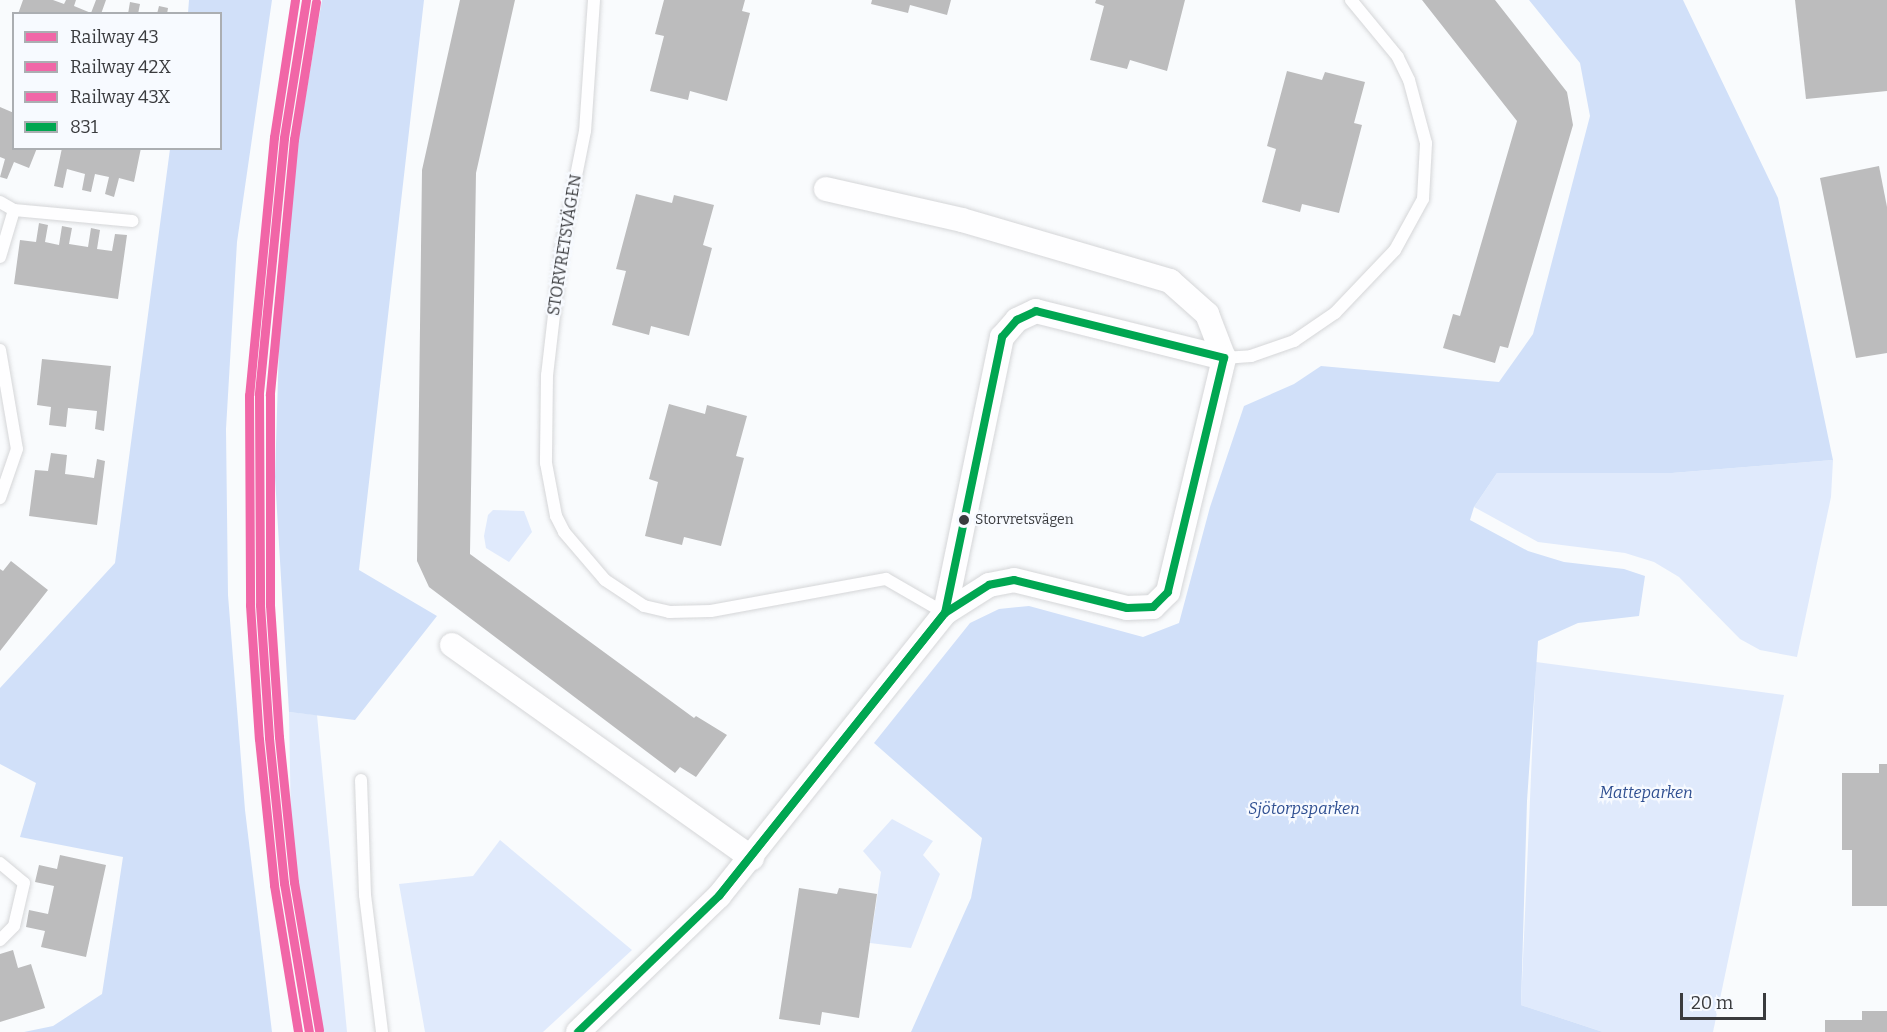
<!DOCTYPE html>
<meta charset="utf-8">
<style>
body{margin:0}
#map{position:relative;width:1887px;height:1032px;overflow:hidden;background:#f9fbfd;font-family:Bitter,serif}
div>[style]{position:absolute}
.green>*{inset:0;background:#e0eafc}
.forest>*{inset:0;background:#d1e0f9}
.building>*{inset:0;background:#bcbcbd}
.roads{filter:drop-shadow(0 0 2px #d5d6d8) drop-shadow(0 0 2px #d5d6d8)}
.service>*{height:12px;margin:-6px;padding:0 6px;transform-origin:6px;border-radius:6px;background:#fefeff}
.minor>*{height:24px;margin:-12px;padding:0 12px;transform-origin:12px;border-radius:12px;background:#fefeff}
.bus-1>*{height:8px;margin:-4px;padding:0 4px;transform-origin:4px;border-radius:4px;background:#00a651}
.rail-1>*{height:9px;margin:-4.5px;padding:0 4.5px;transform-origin:4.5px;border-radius:4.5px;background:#f166a7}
.rail-2>*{height:9px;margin:-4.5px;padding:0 4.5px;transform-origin:4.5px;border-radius:4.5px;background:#f166a7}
.rail-3>*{height:9px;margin:-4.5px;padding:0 4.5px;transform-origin:4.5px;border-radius:4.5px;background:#f166a7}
.dots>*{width:16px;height:16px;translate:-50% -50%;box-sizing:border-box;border:3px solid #f7faff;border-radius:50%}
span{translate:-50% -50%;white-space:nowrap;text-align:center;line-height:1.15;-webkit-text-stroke:4.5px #f7faff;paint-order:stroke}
.bus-label{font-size:14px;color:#3a3b3e}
.left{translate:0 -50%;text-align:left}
.street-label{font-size:16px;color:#3a3b3e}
.park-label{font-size:16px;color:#2f4f91;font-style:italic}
.legend{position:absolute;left:12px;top:12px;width:210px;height:138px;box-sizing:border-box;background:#f7faff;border:2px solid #abaeb2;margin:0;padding:8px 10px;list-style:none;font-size:18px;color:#3a3b3e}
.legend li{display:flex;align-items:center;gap:12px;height:30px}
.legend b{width:30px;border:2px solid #abaeb2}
.scale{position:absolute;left:1680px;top:993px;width:86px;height:27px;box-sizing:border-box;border:3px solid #3a3b3e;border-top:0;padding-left:8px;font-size:18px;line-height:21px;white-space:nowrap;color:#3a3b3e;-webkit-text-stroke:4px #f7faff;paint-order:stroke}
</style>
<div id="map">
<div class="green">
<div style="clip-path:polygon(1833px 460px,1831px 497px,1797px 657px,1760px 650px,1740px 639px,1679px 577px,1654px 562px,1625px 553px,1538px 542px,1474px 507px,1497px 473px,1672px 473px)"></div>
<div style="clip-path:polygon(493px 510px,524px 511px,532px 532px,509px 562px,486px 548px,484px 536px,488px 515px)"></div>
<div style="clip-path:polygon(1536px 662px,1784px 695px,1713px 1032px,1603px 1032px,1521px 1005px)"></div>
<div style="clip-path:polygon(289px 712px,317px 715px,347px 1032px,318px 1032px,292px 880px)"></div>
<div style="clip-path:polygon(892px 819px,933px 841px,923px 855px,940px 874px,911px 948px,870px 943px,881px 872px,863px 851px)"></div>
<div style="clip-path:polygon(500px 840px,632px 950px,543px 1032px,425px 1032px,399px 884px,473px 876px)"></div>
</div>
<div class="forest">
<div style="clip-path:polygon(189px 0,272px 0,237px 242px,226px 429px,228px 595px,245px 810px,272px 1032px,24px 1032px,53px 1026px,102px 994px,123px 857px,20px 837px,36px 783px,0 764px,0 688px,115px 563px,170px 149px,220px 148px,220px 14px,188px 13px)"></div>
<div style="clip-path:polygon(322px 0,424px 0,359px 570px,437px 616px,355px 720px,289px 712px,275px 477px,280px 312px,292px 176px)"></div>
<div style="clip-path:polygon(1529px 0,1683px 0,1778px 198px,1833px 460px,1672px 473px,1497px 473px,1474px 507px,1470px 520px,1528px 551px,1564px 562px,1624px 569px,1645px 576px,1639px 616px,1578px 623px,1538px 641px,1527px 801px,1521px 1005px,1603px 1032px,911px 1032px,971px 898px,982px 838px,874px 743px,970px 623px,999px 609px,1029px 606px,1143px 637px,1179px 623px,1210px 507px,1244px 406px,1294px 384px,1321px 366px,1499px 382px,1533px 334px,1590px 116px,1580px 63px)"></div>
</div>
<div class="building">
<div style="clip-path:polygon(23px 0,53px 0,64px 4px,66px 0,76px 0,74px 6px,91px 13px,96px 0,106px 0,101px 14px,18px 14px)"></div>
<div style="clip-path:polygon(460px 0,515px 0,476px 173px,470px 554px,694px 718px,696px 716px,727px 735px,696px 777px,680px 767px,675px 773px,429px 587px,417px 561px,422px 170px)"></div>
<div style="clip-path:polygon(664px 0,745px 0,742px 11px,750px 13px,727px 101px,690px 91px,688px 100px,650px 91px,664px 36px,655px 34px)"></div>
<div style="clip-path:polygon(872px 0,951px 0,947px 15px,910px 5px,908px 13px,871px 4px)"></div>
<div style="clip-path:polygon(1096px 0,1185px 0,1167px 71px,1130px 60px,1127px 69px,1090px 60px,1104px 6px,1095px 3px)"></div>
<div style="clip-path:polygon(1422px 0,1495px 0,1567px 92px,1573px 125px,1508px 348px,1500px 346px,1495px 363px,1443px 348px,1453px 314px,1460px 316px,1517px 121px)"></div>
<div style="clip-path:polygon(1795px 0,1887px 0,1887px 91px,1806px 99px)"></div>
<div style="clip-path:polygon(130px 2px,140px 4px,138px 14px,128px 14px)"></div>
<div style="clip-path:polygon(159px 6px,168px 8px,167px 14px,157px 14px)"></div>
<div style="clip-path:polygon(1287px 71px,1322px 80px,1325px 72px,1365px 82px,1354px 123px,1362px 125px,1339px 213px,1302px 204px,1300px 212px,1262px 202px,1276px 149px,1267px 146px)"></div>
<div style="clip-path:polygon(0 107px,14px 113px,14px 148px,37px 148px,29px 168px,14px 162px,7px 179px,0 177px,5px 159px,0 157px)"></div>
<div style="clip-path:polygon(62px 148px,141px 148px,134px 182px,119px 178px,114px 197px,105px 194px,109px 177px,95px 174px,91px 192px,82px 190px,85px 174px,67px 169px,63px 188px,54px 186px)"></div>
<div style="clip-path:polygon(1879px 166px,1887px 207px,1887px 353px,1856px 358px,1820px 178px)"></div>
<div style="clip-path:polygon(636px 194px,672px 203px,674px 195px,714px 205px,703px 245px,712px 248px,689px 336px,651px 326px,649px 335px,612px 325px,626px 271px,616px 269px)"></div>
<div style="clip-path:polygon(39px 223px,48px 225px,45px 242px,59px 245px,62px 226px,72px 228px,69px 244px,88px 247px,91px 228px,100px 230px,97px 249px,112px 251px,115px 234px,127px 235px,118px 299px,14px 284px,20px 240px,36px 242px)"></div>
<div style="clip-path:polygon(42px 359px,111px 366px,104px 431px,95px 429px,97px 411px,68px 408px,66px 427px,49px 425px,51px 407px,37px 405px)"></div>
<div style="clip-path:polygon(669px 404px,705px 414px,707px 405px,747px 416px,736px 456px,744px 458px,721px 546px,684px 537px,682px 545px,645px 536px,658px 482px,649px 479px)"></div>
<div style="clip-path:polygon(51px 453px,67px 455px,65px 474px,81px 476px,94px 478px,97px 459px,105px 461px,97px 525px,29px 516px,35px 470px,48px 471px)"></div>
<div style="clip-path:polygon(11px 561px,48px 590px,0 651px,0 569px,3px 571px)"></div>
<div style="clip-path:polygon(1879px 764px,1887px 764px,1887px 906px,1852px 906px,1852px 850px,1842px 850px,1842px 773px,1879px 773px)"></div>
<div style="clip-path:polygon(60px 855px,106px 865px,86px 957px,41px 947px,45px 931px,26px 927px,29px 910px,48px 914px,54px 886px,35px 882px,39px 865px,57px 869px)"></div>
<div style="clip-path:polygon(799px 888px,837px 894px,839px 888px,877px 894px,859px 1018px,822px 1012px,820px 1025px,779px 1019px)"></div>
<div style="clip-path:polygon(13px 950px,18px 968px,31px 964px,45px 1008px,0 1022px,0 954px)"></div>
<div style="clip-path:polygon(1862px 1011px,1887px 1011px,1887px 1032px,1825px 1032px,1825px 1020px,1862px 1020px)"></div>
</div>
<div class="roads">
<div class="service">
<div style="left:594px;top:0;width:131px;rotate:93.9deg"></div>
<div style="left:585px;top:131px;width:117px;rotate:101.3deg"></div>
<div style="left:562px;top:246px;width:130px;rotate:96.6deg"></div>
<div style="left:547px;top:375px;width:88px;rotate:90.7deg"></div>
<div style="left:546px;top:463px;width:54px;rotate:79.3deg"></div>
<div style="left:556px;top:516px;width:18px;rotate:63deg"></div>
<div style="left:564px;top:532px;width:63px;rotate:49.5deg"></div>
<div style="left:605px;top:580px;width:47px;rotate:33.7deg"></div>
<div style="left:644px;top:606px;width:26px;rotate:13deg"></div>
<div style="left:669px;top:612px;width:42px;rotate:-1.4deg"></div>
<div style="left:711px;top:611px;width:178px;rotate:-10.4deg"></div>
<div style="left:886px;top:579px;width:68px;rotate:30deg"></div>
<div style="left:0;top:202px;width:16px;rotate:30deg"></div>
<div style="left:14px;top:210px;width:119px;rotate:5.3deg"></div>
<div style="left:0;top:257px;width:49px;rotate:-73.4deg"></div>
<div style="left:0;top:350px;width:100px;rotate:80.3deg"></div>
<div style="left:17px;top:449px;width:52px;rotate:109.1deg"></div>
<div style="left:1224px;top:358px;width:27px;rotate:-4deg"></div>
<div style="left:1251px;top:356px;width:46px;rotate:-19.2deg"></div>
<div style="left:1294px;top:341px;width:50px;rotate:-34.3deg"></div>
<div style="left:1335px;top:313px;width:87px;rotate:-46.4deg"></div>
<div style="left:1395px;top:250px;width:58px;rotate:-61.2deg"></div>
<div style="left:1423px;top:199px;width:56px;rotate:-86.9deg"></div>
<div style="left:1426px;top:143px;width:65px;rotate:-105.1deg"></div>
<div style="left:1409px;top:80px;width:25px;rotate:-116deg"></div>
<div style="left:1398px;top:57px;width:74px;rotate:-129.5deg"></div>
<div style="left:361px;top:780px;width:115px;rotate:88deg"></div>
<div style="left:365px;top:895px;width:138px;rotate:82.9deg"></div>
<div style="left:0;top:863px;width:31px;rotate:40deg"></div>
<div style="left:24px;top:883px;width:44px;rotate:103.1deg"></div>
<div style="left:14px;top:926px;width:20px;rotate:135deg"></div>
</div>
<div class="minor">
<div style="left:826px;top:189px;width:139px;rotate:12.8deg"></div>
<div style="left:962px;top:220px;width:217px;rotate:16.3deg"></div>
<div style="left:1170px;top:281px;width:50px;rotate:41.7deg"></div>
<div style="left:1207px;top:314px;width:47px;rotate:68.9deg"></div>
<div style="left:452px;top:645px;width:368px;rotate:35.4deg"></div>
<div style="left:578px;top:1032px;width:196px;rotate:-44deg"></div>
<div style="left:719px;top:896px;width:362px;rotate:-51.4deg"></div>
<div style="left:945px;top:613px;width:52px;rotate:-32.5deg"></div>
<div style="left:989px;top:585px;width:25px;rotate:-11deg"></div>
<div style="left:1014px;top:580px;width:116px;rotate:13.9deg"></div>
<div style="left:1127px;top:608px;width:26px;rotate:-2deg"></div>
<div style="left:1153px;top:607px;width:21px;rotate:-45deg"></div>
<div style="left:1168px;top:592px;width:241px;rotate:-76.5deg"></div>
<div style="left:1224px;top:358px;width:194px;rotate:-166deg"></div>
<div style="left:1036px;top:311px;width:21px;rotate:155deg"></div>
<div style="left:1017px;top:320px;width:23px;rotate:131deg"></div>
<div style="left:1002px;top:337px;width:282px;rotate:101.7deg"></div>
</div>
</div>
<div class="bus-1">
<div style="left:1036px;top:311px;width:194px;rotate:14deg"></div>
<div style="left:1224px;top:358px;width:241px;rotate:103.5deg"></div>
<div style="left:1168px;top:592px;width:21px;rotate:135deg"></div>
<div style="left:1153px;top:607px;width:26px;rotate:178deg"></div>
<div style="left:1127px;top:608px;width:116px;rotate:-166.1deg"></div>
<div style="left:1014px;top:580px;width:25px;rotate:169deg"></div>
<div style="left:989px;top:585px;width:52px;rotate:147.5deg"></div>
<div style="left:945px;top:613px;width:282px;rotate:-78.3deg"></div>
<div style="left:1002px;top:337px;width:23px;rotate:-49deg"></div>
<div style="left:1017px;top:320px;width:21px;rotate:-25deg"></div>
<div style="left:719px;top:896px;width:362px;rotate:-51.4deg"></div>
<div style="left:719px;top:896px;width:362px;rotate:-51.4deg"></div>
<div style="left:578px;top:1032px;width:196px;rotate:-44deg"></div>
</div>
<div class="rail-1">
<div style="left:306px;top:0;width:140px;rotate:99.1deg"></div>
<div style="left:284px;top:138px;width:258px;rotate:95.6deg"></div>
<div style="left:259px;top:395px;width:210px;rotate:89.7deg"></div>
<div style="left:260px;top:605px;width:133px;rotate:86.1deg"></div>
<div style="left:269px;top:738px;width:146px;rotate:84.1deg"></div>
<div style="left:284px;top:883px;width:151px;rotate:80.5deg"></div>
</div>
<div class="rail-2">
<div style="left:295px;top:0;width:139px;rotate:98.7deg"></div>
<div style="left:274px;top:137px;width:259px;rotate:95.5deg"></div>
<div style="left:249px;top:395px;width:210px;rotate:89.7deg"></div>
<div style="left:250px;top:605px;width:134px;rotate:86.2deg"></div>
<div style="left:259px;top:739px;width:147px;rotate:84.1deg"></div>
<div style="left:274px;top:885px;width:149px;rotate:80.7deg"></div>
</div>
<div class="rail-3">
<div style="left:316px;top:2px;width:139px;rotate:99.1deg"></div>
<div style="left:294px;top:139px;width:257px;rotate:95.4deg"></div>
<div style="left:270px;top:395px;width:210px;rotate:90deg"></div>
<div style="left:270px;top:605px;width:132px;rotate:86.1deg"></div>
<div style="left:279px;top:737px;width:146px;rotate:84.1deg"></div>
<div style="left:294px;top:882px;width:150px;rotate:80.4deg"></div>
</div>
<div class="dots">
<div style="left:964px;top:520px;background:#3a3b3e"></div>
</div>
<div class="bus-label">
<span class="left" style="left:975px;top:520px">Storvretsvägen</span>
</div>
<div class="street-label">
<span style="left:565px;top:245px;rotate:-81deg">STORVRETSVÄGEN</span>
</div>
<div class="park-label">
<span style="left:1646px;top:793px">Matteparken</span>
<span style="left:1304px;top:809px">Sjötorpsparken</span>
</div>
<ul class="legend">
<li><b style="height:8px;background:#f166a7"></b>Railway 43</li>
<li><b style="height:8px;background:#f166a7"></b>Railway 42X</li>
<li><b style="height:8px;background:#f166a7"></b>Railway 43X</li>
<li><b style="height:8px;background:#00a651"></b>831</li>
</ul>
<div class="scale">20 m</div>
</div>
